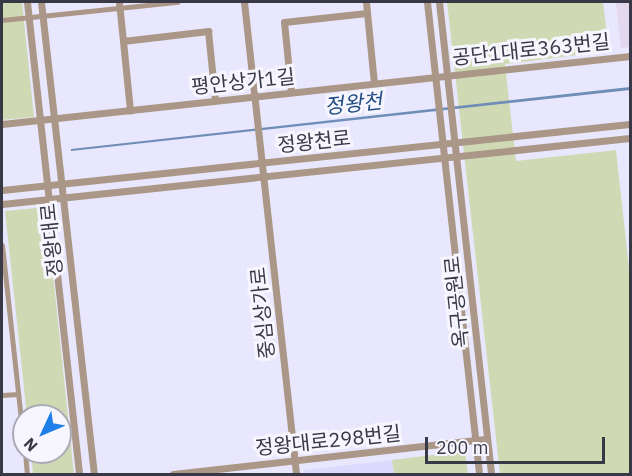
<!DOCTYPE html>
<meta charset="utf-8">
<style>
body{margin:0}
#map{position:relative;width:632px;height:476px;overflow:hidden;background:#e9e7fd;font-family:"IBM Plex Sans","Noto Sans KR",sans-serif}
div>[style]{position:absolute}
.built>*{inset:0;background:#dedafd}
.industrial>*{inset:0;background:#e3d8ed}
.green>*{inset:0;background:#cfdab4}
.water>*{inset:0;background:#6e8eb8}
.pedestrian>*{height:4.5px;margin:-2.25px;padding:0 2.25px;transform-origin:2.25px;border-radius:2.25px;background:#ab9787}
.minor>*{height:5px;margin:-2.5px;padding:0 2.5px;transform-origin:2.5px;border-radius:2.5px;background:#ab9787}
.tertiary>*{height:7px;margin:-3.5px;padding:0 3.5px;transform-origin:3.5px;border-radius:3.5px;background:#ab9787}
.pedestrian-bridge>*{height:4.5px;margin:-2.25px;padding:0 2.25px;transform-origin:2.25px;border-radius:2.25px;background:#ab9787}
span{translate:-50% -50%;white-space:nowrap;text-align:center;line-height:1.15;-webkit-text-stroke:6px #f7f6fe;paint-order:stroke}
.street-label{font-size:20px;color:#393846}
.water-label{font-size:21px;color:#214d84;font-style:italic}
.frame{position:absolute;inset:0;border:3px solid #393846;pointer-events:none}
.north{position:absolute;left:12px;top:404px;width:60px;height:60px;box-sizing:border-box;background:#f7f6fe;border:2px solid #abaab4;border-radius:50%;rotate:226deg;font-size:16px;font-weight:700;line-height:24px;text-align:center;color:#393846}
.north::after{content:'';display:block;margin:auto;width:21px;height:27px;background:#1f7ee7;clip-path:polygon(50% 0,100% 100%,50% 72%,0 100%)}
.scale{position:absolute;left:425px;top:437px;width:180px;height:27px;box-sizing:border-box;border:3px solid #393846;border-top:0;padding-left:8px;font-size:18px;line-height:21px;white-space:nowrap;color:#393846;-webkit-text-stroke:4px #f7f6fe;paint-order:stroke}
</style>
<div id="map">
<div class="built">
<div style="clip-path:polygon(392px 460px,394px 474px,304px 474px,304px 470px)"></div>
</div>
<div class="industrial">
<div style="clip-path:polygon(616px 2px,630px 2px,630px 47px,621px 48px)"></div>
</div>
<div class="green">
<div style="clip-path:polygon(2px 2px,22px 2px,34px 117px,2px 120px)"></div>
<div style="clip-path:polygon(447px 2px,603px 2px,609px 51px,505px 64px,516px 161px,616px 150px,630px 277px,630px 474px,500px 474px)"></div>
<div style="clip-path:polygon(46px 207px,74px 474px,33px 474px,31px 452px,60px 452px,60px 416px,27px 416px,5px 211px)"></div>
<div style="clip-path:polygon(465px 451px,468px 474px,394px 474px,392px 460px)"></div>
</div>
<div class="water">
<div style="clip-path:polygon(630px 87px,630px 90px,71px 151px,71px 149px)"></div>
</div>
<div class="pedestrian">
<div style="left:80px;top:12px;width:98px;rotate:-5.9deg"></div>
</div>
<div class="minor">
<div style="left:2px;top:245px;width:202px;rotate:83.8deg"></div>
<div style="left:2px;top:395px;width:16px;rotate:-4deg"></div>
<div style="left:25px;top:452px;width:22px;rotate:85deg"></div>
</div>
<div class="tertiary">
<div style="left:27px;top:2px;width:475px;rotate:83.7deg"></div>
<div style="left:41px;top:2px;width:475px;rotate:83.6deg"></div>
<div style="left:119px;top:2px;width:109px;rotate:84.2deg"></div>
<div style="left:244px;top:2px;width:475px;rotate:83.7deg"></div>
<div style="left:366px;top:2px;width:81px;rotate:84.4deg"></div>
<div style="left:427px;top:2px;width:475px;rotate:83.7deg"></div>
<div style="left:439px;top:2px;width:475px;rotate:83.7deg"></div>
<div style="left:123px;top:41px;width:86px;rotate:-6.7deg"></div>
<div style="left:208px;top:31px;width:69px;rotate:84.2deg"></div>
<div style="left:291px;top:92px;width:70px;rotate:-95.7deg"></div>
<div style="left:284px;top:22px;width:83px;rotate:-6.2deg"></div>
<div style="left:2px;top:124px;width:632px;rotate:-6.18deg"></div>
<div style="left:2px;top:190px;width:631px;rotate:-6deg"></div>
<div style="left:2px;top:204px;width:631px;rotate:-6deg"></div>
<div style="left:173px;top:474px;width:316px;rotate:-6.4deg"></div>
</div>
<div class="pedestrian-bridge">
<div style="left:2px;top:20px;width:78px;rotate:-5.9deg"></div>
</div>
<div class="street-label">
<span style="left:531px;top:49px;rotate:-6deg">공단1대로363번길</span>
<span style="left:243px;top:81px;rotate:-6deg">평안상가1길</span>
<span style="left:314px;top:141px;rotate:-6deg">정왕천로</span>
<span style="left:51px;top:240px;rotate:-96deg">정왕대로</span>
<span style="left:456px;top:302px;rotate:-96deg">옥구공원로</span>
<span style="left:262px;top:313px;rotate:-96deg">중심상가로</span>
<span style="left:328px;top:440px;rotate:-6deg">정왕대로298번길</span>
</div>
<div class="water-label">
<span style="left:353px;top:103px;rotate:-6deg">정왕천</span>
</div>
<div class="frame"></div>
<div class="north">N</div>
<div class="scale">200 m</div>
</div>
